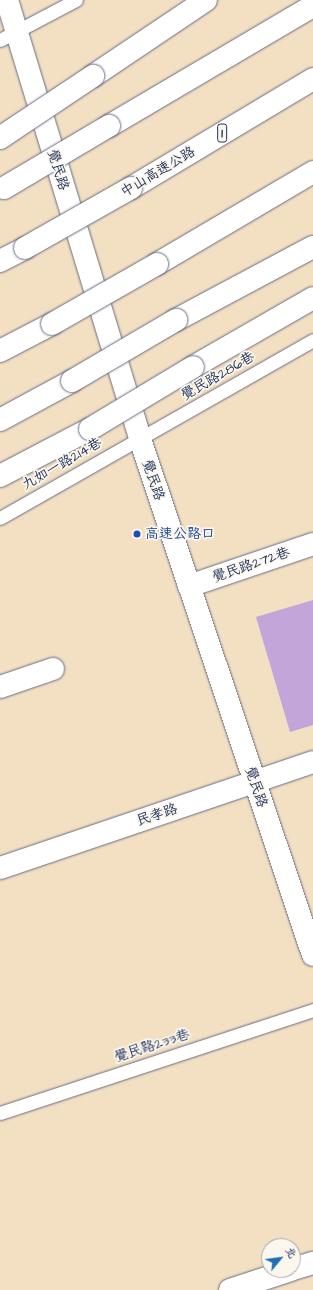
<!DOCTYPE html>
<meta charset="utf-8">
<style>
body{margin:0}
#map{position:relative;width:313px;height:1290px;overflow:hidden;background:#f3dfc2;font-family:"Architects Daughter","LXGW WenKai TC",sans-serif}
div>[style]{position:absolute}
.building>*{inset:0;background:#c3a5da}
.roads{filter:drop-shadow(0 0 1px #676d81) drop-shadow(0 0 1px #676d81)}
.service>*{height:13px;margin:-6.5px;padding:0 6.5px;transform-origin:6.5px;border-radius:6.5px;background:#fff}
.minor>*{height:22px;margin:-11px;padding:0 11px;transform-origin:11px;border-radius:11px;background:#fff}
.tertiary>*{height:22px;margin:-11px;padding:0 11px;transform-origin:11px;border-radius:11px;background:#fff}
.motorway>*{height:22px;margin:-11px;padding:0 11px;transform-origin:11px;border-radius:11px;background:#fff}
.bridges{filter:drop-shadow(0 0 1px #676d81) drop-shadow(0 0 1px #676d81)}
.motorway-bridge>*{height:22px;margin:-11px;padding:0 11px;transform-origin:11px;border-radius:11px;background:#fff}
.dots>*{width:11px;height:11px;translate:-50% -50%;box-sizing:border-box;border:2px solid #fbf7ec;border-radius:50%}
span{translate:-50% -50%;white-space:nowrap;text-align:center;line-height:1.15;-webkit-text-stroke:3.5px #fbf7ec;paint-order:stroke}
.shield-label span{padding:1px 3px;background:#fbf7ec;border:1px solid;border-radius:3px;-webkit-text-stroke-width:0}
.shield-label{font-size:13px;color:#1b2f5e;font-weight:700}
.street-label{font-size:14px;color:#1b2f5e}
.transit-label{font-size:14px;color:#164399}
.left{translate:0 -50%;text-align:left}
.north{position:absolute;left:261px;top:1238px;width:40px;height:40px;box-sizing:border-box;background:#fbf7ec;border:1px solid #a1a7b3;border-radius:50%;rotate:61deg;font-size:11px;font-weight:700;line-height:16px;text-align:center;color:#1b2f5e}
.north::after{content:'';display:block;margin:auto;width:14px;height:18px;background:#1f6fb2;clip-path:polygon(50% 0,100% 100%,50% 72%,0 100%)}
</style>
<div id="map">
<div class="building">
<div style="clip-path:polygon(313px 600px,313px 725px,290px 732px,256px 617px)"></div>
</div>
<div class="roads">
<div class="service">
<div style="left:0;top:40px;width:86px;rotate:-27.8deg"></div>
<div style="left:0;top:518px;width:360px;rotate:-29.6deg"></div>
<div style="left:0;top:1113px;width:330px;rotate:-18.2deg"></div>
</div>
<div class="minor">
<div style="left:189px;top:586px;width:131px;rotate:-18.7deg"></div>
<div style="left:0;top:687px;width:56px;rotate:-18.8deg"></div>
<div style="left:0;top:868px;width:330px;rotate:-18.7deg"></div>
<div style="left:293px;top:1269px;width:21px;rotate:-17deg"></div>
<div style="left:230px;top:1290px;width:64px;rotate:-18.2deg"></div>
</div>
<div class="tertiary">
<div style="left:7px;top:0;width:459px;rotate:73.1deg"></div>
<div style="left:140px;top:439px;width:544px;rotate:71.47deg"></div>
</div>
<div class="motorway">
<div style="left:93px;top:76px;width:136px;rotate:-33.9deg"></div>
<div style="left:109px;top:126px;width:237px;rotate:-30.5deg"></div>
<div style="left:131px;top:188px;width:212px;rotate:-30.9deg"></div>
<div style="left:0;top:261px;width:28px;rotate:-27deg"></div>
<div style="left:157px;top:264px;width:181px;rotate:-30.5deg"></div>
<div style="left:176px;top:320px;width:155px;rotate:-28.1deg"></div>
<div style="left:0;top:351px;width:59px;rotate:-27.4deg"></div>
<div style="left:193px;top:367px;width:138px;rotate:-29.9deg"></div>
<div style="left:0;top:420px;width:82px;rotate:-28.4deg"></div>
<div style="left:0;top:476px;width:102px;rotate:-27.6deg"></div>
</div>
</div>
<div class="bridges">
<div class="motorway-bridge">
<div style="left:0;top:138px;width:112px;rotate:-33.7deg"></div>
<div style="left:4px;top:188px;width:122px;rotate:-30.6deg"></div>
<div style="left:25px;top:248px;width:122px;rotate:-29.5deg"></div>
<div style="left:52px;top:324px;width:121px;rotate:-29.7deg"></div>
<div style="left:72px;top:381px;width:121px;rotate:-30.4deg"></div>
<div style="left:90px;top:429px;width:120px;rotate:-31deg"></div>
</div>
</div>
<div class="dots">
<div style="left:137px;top:534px;background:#1a4fb4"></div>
</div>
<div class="shield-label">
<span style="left:222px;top:133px">1</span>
</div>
<div class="street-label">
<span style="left:58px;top:170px;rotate:73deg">覺民路</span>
<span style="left:158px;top:172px;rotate:-31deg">中山高速公路</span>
<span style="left:218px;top:376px;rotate:-30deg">覺民路286巷</span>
<span style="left:62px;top:464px;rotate:-30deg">九如一路214巷</span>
<span style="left:153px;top:480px;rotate:71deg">覺民路</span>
<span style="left:251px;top:565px;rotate:-19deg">覺民路272巷</span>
<span style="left:256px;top:787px;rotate:71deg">覺民路</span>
<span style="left:157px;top:815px;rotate:-18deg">民孝路</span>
<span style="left:152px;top:1046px;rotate:-18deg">覺民路233巷</span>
</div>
<div class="transit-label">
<span class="left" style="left:145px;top:534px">高速公路口</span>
</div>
<div class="north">北</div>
</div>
